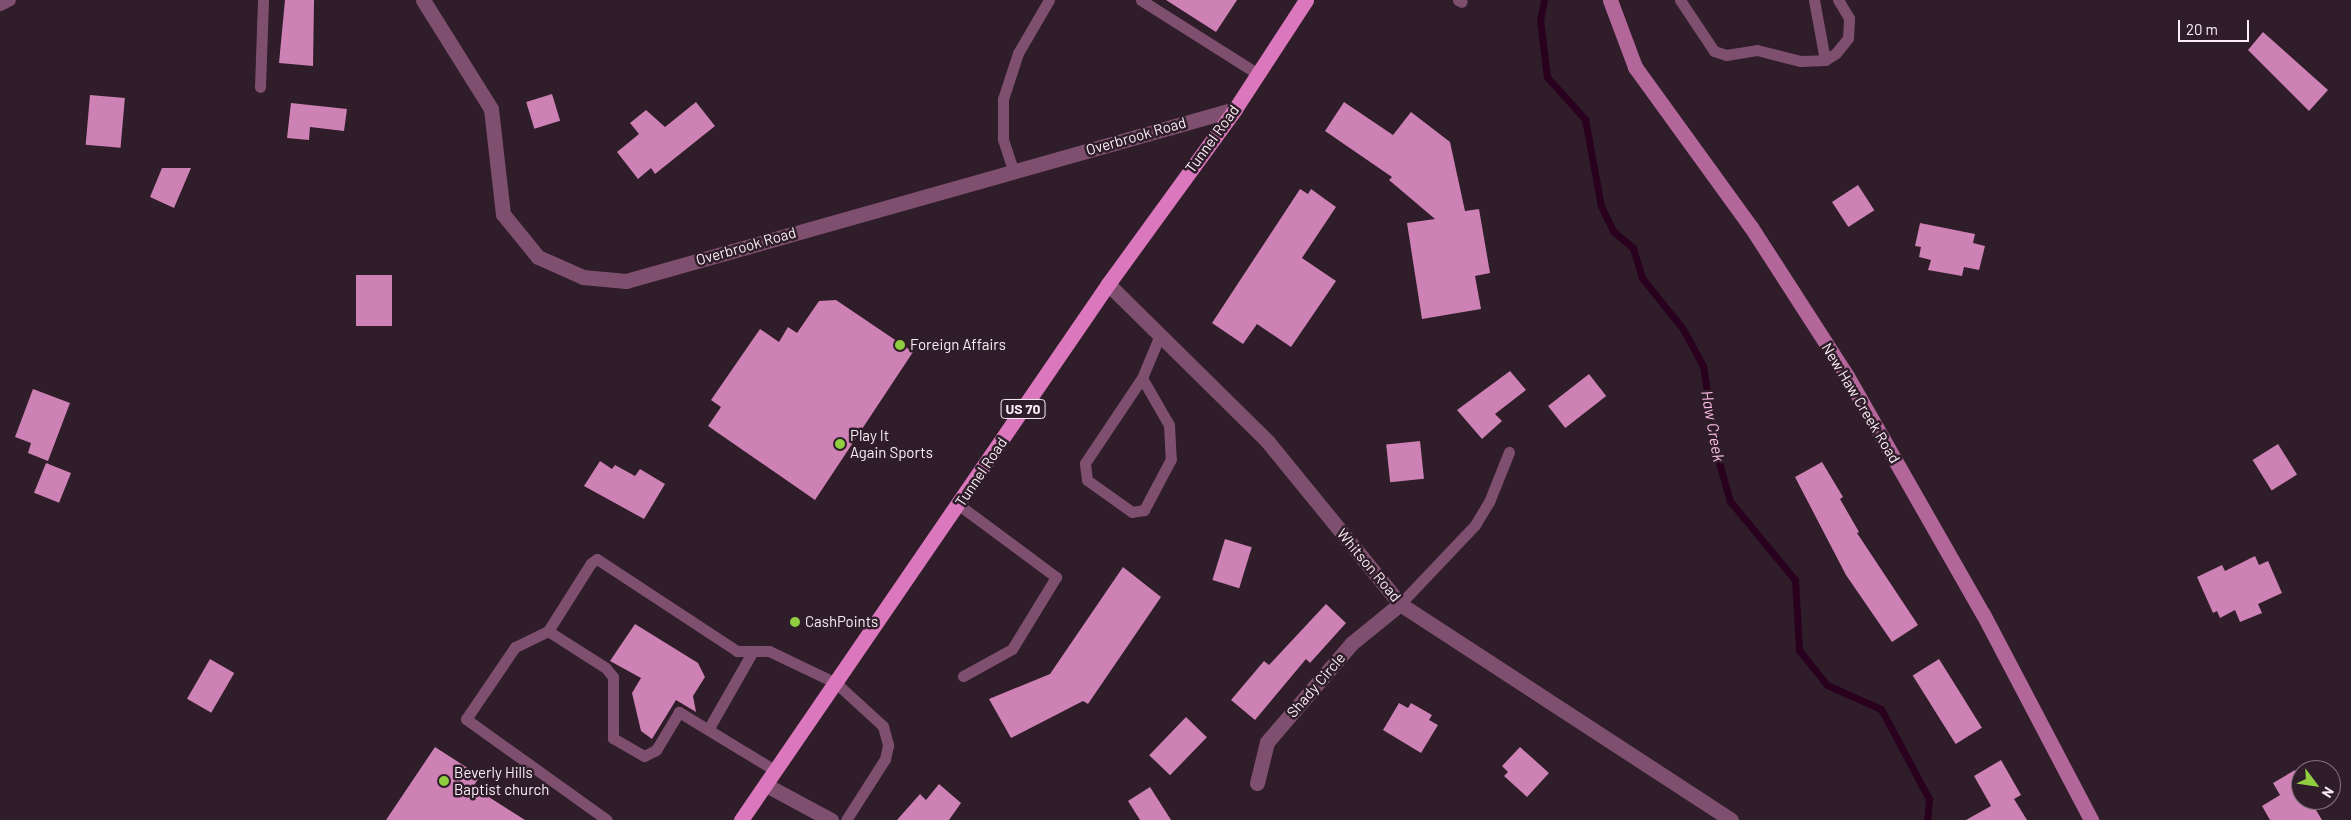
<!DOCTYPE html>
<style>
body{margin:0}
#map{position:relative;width:2351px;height:820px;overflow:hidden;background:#2f1d29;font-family:Barlow,sans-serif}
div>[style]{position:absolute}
.stream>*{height:7px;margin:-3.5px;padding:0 3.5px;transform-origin:3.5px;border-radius:3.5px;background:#2a001f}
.building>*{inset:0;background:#ce81b4;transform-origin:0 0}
.lane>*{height:11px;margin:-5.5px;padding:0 5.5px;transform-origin:5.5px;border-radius:5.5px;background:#7f4f6f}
.street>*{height:15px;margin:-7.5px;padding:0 7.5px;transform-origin:7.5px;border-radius:7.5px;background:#7f4f6f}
.secondary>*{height:15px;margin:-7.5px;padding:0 7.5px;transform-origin:7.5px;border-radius:7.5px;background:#b3669a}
.primary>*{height:15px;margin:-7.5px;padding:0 7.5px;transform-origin:7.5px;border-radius:7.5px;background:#db77bc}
.dots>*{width:14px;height:14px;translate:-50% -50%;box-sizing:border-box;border:2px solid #2f1d29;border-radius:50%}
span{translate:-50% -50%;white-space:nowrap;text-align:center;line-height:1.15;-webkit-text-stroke:5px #2f1d29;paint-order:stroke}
.shield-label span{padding:1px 4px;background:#2f1d29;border:1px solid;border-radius:4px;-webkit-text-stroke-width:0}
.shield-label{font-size:14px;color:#faedf5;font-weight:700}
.street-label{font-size:15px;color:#faedf5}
.poi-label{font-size:15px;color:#faedf5}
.left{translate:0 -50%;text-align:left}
.water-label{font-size:16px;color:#fcbee6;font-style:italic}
.north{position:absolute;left:2291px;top:760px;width:50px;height:50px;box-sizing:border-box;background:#2f1d29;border:1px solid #80707b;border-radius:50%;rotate:121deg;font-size:14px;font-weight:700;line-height:20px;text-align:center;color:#faedf5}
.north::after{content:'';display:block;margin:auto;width:18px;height:22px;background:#90cd41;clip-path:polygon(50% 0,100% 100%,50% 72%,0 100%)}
.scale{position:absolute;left:2178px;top:20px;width:71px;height:22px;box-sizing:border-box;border:2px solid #faedf5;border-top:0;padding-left:6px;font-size:15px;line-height:18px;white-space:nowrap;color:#faedf5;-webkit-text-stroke:4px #2f1d29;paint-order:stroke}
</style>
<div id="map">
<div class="stream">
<div style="left:1544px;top:0;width:20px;rotate:101deg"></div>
<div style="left:1540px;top:20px;width:57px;rotate:83deg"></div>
<div style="left:1547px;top:77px;width:57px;rotate:47.9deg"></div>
<div style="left:1585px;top:119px;width:88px;rotate:79.6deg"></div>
<div style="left:1601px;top:206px;width:28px;rotate:64deg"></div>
<div style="left:1613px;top:231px;width:26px;rotate:40deg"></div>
<div style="left:1633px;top:248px;width:31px;rotate:73deg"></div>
<div style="left:1642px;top:278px;width:65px;rotate:51.2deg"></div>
<div style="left:1683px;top:329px;width:42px;rotate:61.6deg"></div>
<div style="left:1703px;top:366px;width:94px;rotate:80.8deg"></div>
<div style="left:1718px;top:459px;width:44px;rotate:74.1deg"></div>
<div style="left:1730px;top:501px;width:102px;rotate:50.6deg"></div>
<div style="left:1795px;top:580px;width:70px;rotate:86.7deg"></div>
<div style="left:1799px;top:650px;width:45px;rotate:51.3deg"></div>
<div style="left:1827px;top:685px;width:59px;rotate:24deg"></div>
<div style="left:1881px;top:709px;width:102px;rotate:61.9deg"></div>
<div style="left:1929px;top:799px;width:21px;rotate:95deg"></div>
</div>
<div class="building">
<div style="clip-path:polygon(285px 0,314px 0,313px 66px,279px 63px)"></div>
<div style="clip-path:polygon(1166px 0,1237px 0,1216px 32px)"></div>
<div style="clip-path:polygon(2263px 32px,2328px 90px,2309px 111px,2248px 50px)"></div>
<div style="left:552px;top:94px;width:28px;height:27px;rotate:73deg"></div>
<div style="left:90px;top:95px;width:35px;height:50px;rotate:5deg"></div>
<div style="clip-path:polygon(696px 102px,715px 126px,655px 174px,651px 168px,638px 179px,617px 152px,639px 134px,630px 123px,646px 110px,665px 127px)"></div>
<div style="clip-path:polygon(1344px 102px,1393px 135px,1411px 112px,1450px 142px,1465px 211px,1479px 209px,1490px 273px,1475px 276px,1481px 309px,1422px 319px,1407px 223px,1435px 219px,1389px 180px,1392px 177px,1325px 131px)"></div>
<div style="clip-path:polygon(291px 103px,347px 109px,344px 131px,310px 127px,309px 140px,287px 138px)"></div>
<div style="clip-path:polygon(162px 168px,191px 168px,174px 208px,150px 197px)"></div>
<div style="left:1858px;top:185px;width:30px;height:31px;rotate:57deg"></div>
<div style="clip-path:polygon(1300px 189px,1308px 194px,1311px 189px,1336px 207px,1302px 258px,1336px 281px,1291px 347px,1257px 324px,1243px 344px,1212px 323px)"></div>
<div style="clip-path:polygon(1920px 223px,1975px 234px,1973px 243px,1985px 246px,1979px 270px,1964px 267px,1962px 276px,1928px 270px,1931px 260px,1919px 257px,1921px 247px,1915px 246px)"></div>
<div style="left:356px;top:275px;width:36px;height:51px"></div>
<div style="clip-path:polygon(836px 300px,913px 352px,815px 500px,708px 426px,721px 407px,711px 400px,760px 329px,779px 342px,788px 327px,797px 333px,819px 301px)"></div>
<div style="clip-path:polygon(1510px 371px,1526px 390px,1495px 414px,1502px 421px,1482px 439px,1457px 410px)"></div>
<div style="left:1589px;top:374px;width:28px;height:52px;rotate:52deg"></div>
<div style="clip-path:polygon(33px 389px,70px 403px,48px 461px,28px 453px,31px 443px,15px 437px)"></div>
<div style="left:1420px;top:441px;width:38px;height:34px;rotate:84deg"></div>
<div style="left:2278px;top:444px;width:36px;height:30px;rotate:58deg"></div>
<div style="clip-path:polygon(600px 461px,612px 469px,615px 465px,635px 476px,640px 469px,665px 484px,644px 519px,584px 486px)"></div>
<div style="clip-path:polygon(1822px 462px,1843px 497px,1840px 499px,1859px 532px,1857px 533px,1918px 625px,1892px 642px,1846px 575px,1795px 477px)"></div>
<div style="left:46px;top:463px;width:27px;height:32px;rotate:22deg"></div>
<div style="left:1225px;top:539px;width:28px;height:43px;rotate:17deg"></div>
<div style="clip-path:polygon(2255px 556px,2259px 565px,2268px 561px,2282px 593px,2258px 604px,2262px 613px,2240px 622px,2235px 610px,2220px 618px,2217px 611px,2213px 613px,2197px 577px,2222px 565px,2225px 571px)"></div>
<div style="clip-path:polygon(1123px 567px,1161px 597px,1088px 704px,1083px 701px,1011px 738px,989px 699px,1050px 674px)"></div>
<div style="clip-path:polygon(1326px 604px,1346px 623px,1310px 663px,1306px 659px,1255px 720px,1231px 700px,1264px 661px,1269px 665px)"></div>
<div style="clip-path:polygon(635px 624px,698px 663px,705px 677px,693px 696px,696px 712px,676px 700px,652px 739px,641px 731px,632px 693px,641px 678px,610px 661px)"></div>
<div style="left:210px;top:659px;width:28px;height:46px;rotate:30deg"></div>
<div style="left:1939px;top:659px;width:81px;height:31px;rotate:58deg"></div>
<div style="clip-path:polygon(1399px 703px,1408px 708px,1411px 703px,1432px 715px,1429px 720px,1438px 725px,1421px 753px,1383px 730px)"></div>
<div style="left:1186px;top:717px;width:29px;height:53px;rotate:44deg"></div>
<div style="clip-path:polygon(435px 747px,480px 776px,473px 787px,525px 820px,386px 820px)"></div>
<div style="clip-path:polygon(1520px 747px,1549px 773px,1527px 797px,1504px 776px,1508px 772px,1502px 766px)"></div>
<div style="clip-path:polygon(2001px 760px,2021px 795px,2014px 799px,2027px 820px,1966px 820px,1991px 806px,1974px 776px)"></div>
<div style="clip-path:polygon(2295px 770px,2301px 780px,2301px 800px,2310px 800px,2322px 820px,2270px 820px,2262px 806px,2280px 795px,2273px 783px)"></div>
<div style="clip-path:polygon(939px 784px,961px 803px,949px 820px,897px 820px,920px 794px,926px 800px)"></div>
<div style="clip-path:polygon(1150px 787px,1171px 820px,1140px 820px,1128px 801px)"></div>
</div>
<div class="lane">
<div style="left:1141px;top:0;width:138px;rotate:32.3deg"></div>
<div style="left:1458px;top:0;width:4px;rotate:27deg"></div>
<div style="left:1680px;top:0;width:61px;rotate:56.3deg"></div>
<div style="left:1714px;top:51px;width:13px;rotate:18deg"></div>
<div style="left:1726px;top:55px;width:31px;rotate:-9deg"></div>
<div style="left:1757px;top:50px;width:44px;rotate:14.3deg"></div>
<div style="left:1800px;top:61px;width:25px;rotate:-2deg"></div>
<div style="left:1825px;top:60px;width:13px;rotate:-32deg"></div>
<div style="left:1836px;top:53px;width:19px;rotate:-51deg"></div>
<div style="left:1848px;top:38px;width:20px;rotate:-87deg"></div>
<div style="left:1849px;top:18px;width:21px;rotate:-121deg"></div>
<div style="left:1814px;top:0;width:61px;rotate:79.6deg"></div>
<div style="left:0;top:5px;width:11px;rotate:-27deg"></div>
<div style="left:260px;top:87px;width:87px;rotate:-88deg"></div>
<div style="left:1013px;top:170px;width:33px;rotate:-108deg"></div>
<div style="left:1003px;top:139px;width:40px;rotate:-90deg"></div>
<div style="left:1003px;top:99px;width:48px;rotate:-71.9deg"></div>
<div style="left:1018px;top:53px;width:61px;rotate:-59.7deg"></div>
<div style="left:1142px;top:378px;width:54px;rotate:60.1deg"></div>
<div style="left:1169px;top:425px;width:34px;rotate:87deg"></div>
<div style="left:1171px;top:459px;width:58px;rotate:117.9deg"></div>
<div style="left:1144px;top:510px;width:12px;rotate:171deg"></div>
<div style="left:1132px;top:512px;width:55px;rotate:-144.6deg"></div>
<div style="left:1087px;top:480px;width:17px;rotate:-97deg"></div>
<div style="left:1085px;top:463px;width:102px;rotate:-56.2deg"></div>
<div style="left:1142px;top:378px;width:47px;rotate:-67.3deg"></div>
<div style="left:959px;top:505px;width:121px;rotate:36.6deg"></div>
<div style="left:1056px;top:577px;width:84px;rotate:121.4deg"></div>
<div style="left:1012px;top:649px;width:56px;rotate:151.1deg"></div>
<div style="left:1400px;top:604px;width:109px;rotate:-46.5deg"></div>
<div style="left:1475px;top:525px;width:27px;rotate:-59deg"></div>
<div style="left:1489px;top:502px;width:54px;rotate:-68.2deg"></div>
<div style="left:548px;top:631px;width:37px;rotate:154deg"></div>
<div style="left:515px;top:647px;width:87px;rotate:124.2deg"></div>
<div style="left:466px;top:719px;width:173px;rotate:35.6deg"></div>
<div style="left:709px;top:728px;width:89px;rotate:-60.3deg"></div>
<div style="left:776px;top:771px;width:114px;rotate:-148.7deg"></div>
<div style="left:679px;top:712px;width:44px;rotate:121.2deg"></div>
<div style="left:656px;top:750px;width:13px;rotate:153deg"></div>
<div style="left:644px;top:756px;width:36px;rotate:-150deg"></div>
<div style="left:613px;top:738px;width:61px;rotate:-90deg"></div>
<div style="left:613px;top:677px;width:11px;rotate:-128deg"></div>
<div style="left:606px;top:668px;width:69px;rotate:-147.5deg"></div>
<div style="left:548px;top:631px;width:80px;rotate:-57.7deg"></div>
<div style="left:591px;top:563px;width:7px;rotate:-34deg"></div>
<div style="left:597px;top:559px;width:168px;rotate:33.3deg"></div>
<div style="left:737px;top:651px;width:32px"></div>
<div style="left:769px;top:651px;width:74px;rotate:25.5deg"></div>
<div style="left:836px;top:683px;width:64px;rotate:42.5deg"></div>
<div style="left:883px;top:726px;width:20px;rotate:75deg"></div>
<div style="left:888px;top:745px;width:14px;rotate:102deg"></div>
<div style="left:885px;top:759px;width:72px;rotate:122.6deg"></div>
</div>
<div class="street">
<div style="left:423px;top:0;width:128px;rotate:58deg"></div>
<div style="left:491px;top:109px;width:106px;rotate:83.5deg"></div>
<div style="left:503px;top:214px;width:55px;rotate:50.9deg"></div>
<div style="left:538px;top:257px;width:49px;rotate:24deg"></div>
<div style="left:583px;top:277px;width:43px;rotate:5.3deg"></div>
<div style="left:626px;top:281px;width:633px;rotate:-15.77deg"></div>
<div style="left:1108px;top:284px;width:225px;rotate:44.6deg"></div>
<div style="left:1268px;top:442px;width:209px;rotate:50.8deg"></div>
<div style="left:1400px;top:604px;width:395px;rotate:33.1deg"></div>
<div style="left:1257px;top:783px;width:42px;rotate:-76.3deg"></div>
<div style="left:1267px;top:742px;width:130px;rotate:-49.4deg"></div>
<div style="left:1352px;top:643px;width:62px;rotate:-39.1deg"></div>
<div style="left:766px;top:785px;width:74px;rotate:28.3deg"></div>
</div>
<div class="secondary">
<div style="left:1610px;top:0;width:72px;rotate:69.5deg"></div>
<div style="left:1635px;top:67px;width:198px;rotate:54.1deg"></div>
<div style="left:1751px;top:227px;width:177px;rotate:57.2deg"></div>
<div style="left:1847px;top:376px;width:274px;rotate:60.3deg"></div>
<div style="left:1983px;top:614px;width:233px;rotate:62.3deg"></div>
</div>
<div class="primary">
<div style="left:741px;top:820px;width:650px;rotate:-55.6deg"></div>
<div style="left:1108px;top:284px;width:216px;rotate:-54deg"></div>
<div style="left:1235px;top:109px;width:130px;rotate:-56.9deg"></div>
</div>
<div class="dots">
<div style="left:900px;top:345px;background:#90cd41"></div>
<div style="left:840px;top:444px;background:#90cd41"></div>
<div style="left:795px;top:622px;background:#90cd41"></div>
<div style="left:444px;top:781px;background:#90cd41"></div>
</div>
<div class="shield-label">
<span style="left:1023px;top:409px">US 70</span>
</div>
<div class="street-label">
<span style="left:1136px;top:136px;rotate:-16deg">Overbrook Road</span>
<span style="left:1212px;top:139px;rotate:-54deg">Tunnel Road</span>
<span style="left:746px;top:246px;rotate:-16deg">Overbrook Road</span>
<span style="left:1861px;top:403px;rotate:59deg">New Haw Creek Road</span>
<span style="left:981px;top:472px;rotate:-56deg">Tunnel Road</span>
<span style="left:1369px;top:565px;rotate:50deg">Whitson Road</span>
<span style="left:1316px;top:685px;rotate:-49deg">Shady Circle</span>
</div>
<div class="poi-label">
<span class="left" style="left:910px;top:345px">Foreign Affairs</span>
<span class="left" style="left:850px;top:444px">Play It<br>Again Sports</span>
<span class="left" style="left:805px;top:622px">CashPoints</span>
<span class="left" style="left:454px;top:781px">Beverly Hills<br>Baptist church</span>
</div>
<div class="water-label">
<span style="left:1713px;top:426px;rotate:80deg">Haw Creek</span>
</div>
<div class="north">N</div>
<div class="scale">20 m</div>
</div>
